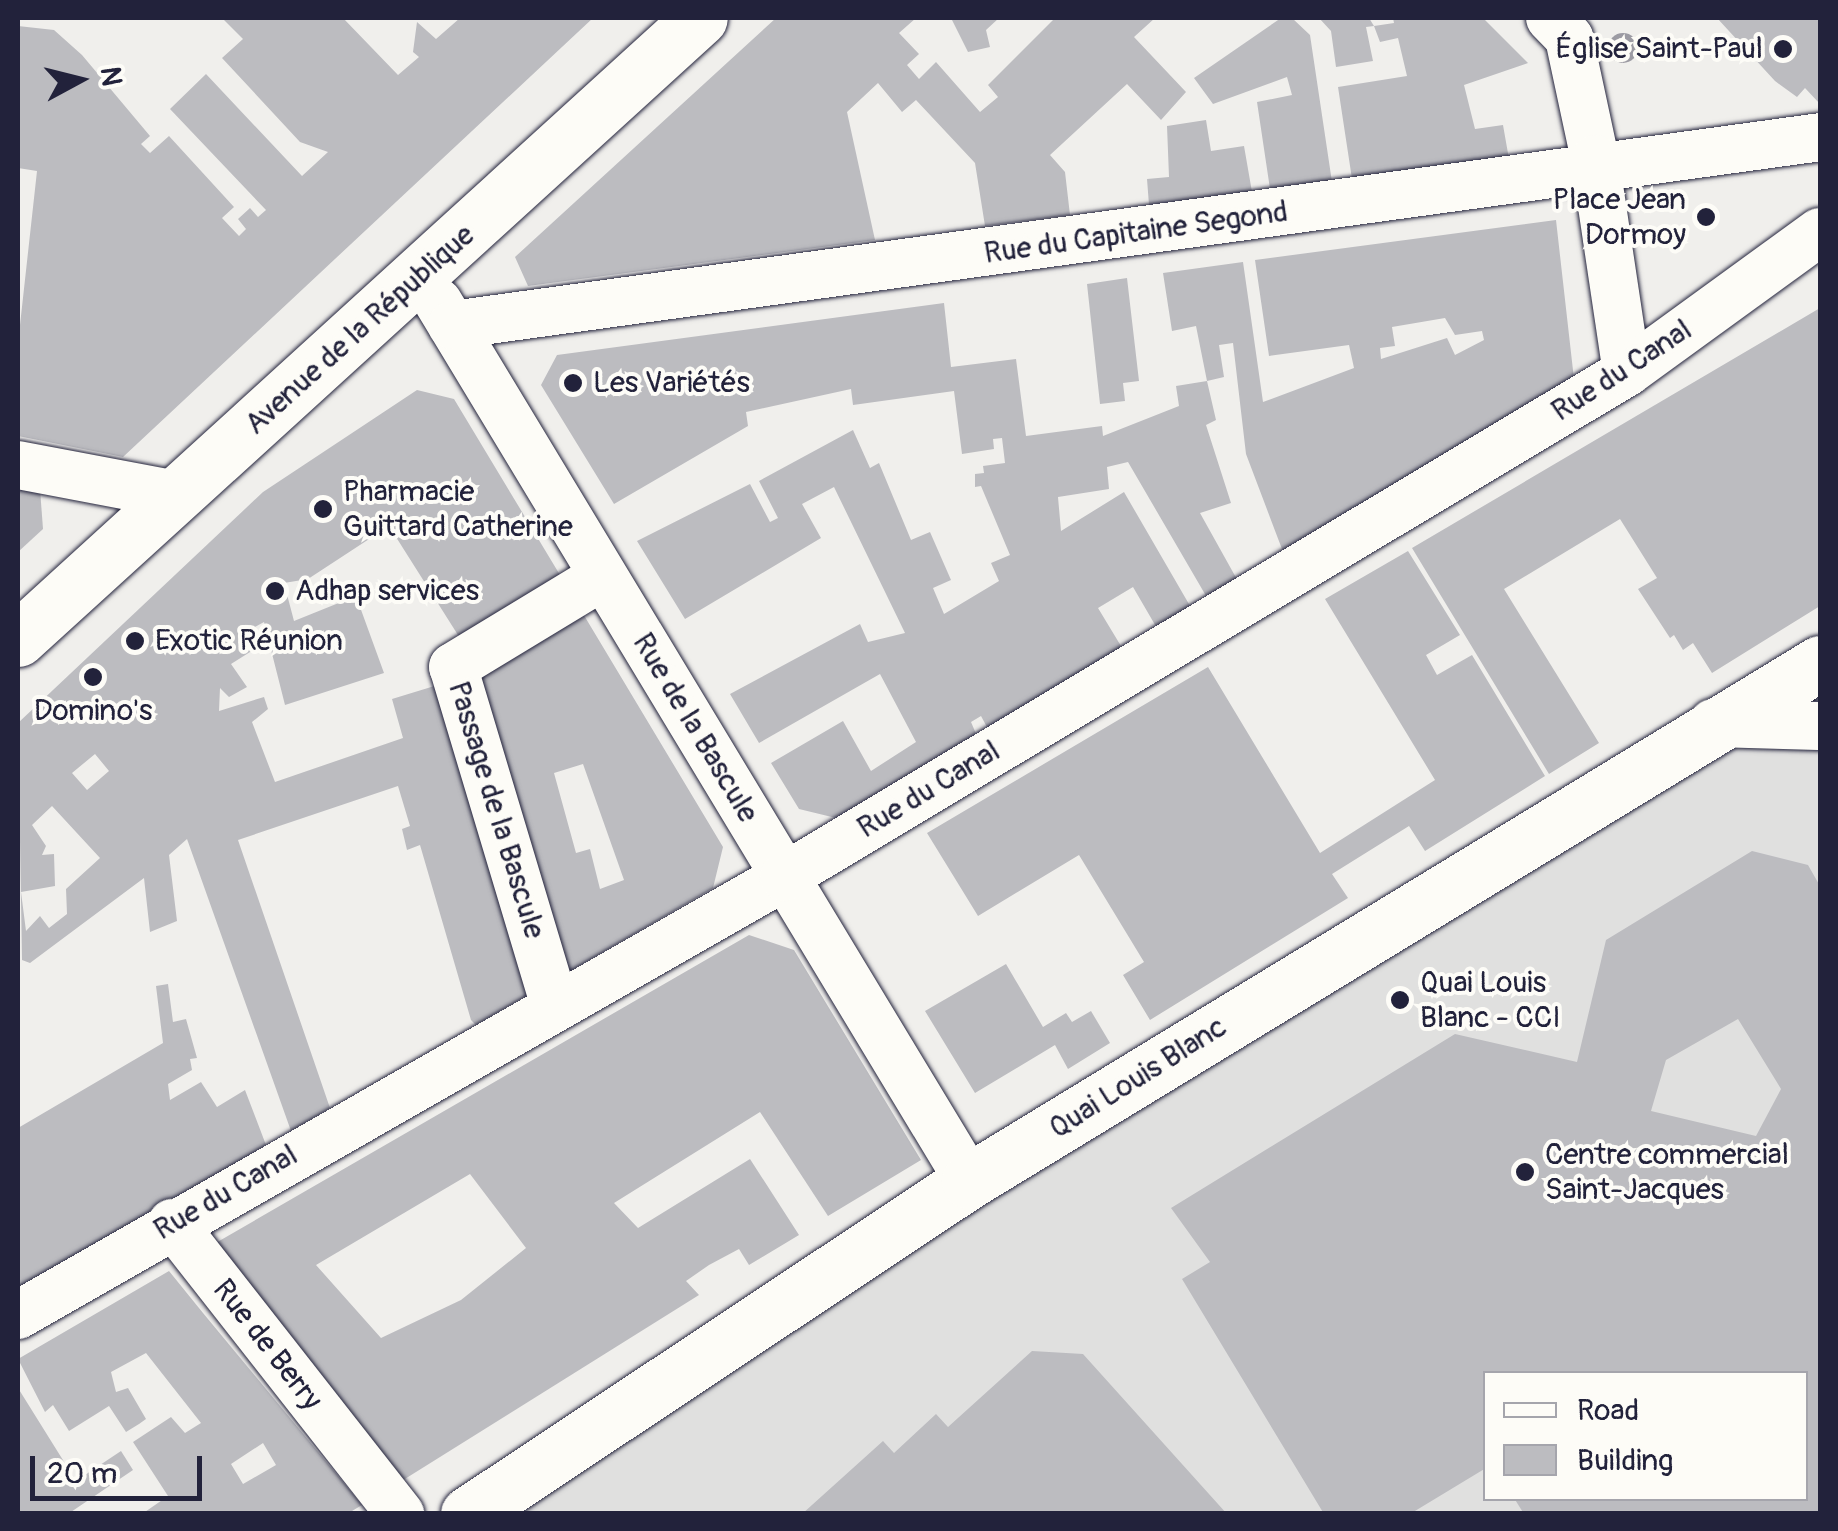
<!DOCTYPE html>
<meta charset="utf-8">
<style>
body{margin:0}
#map{position:relative;width:1838px;height:1531px;overflow:hidden;background:#f0efec;font-family:Pangolin,sans-serif}
div>[style]{position:absolute}
.built>*{inset:0;background:#e0e0df}
.building>*{inset:0;background:#bcbcc0}
.roads{filter:drop-shadow(0 0 2px #22223b) drop-shadow(0 0 2px #22223b)}
.street>*{height:48px;margin:-24px;padding:0 24px;transform-origin:24px;border-radius:24px;background:#fdfcf7}
.secondary>*{height:55px;margin:-27.5px;padding:0 27.5px;transform-origin:27.5px;border-radius:27.5px;background:#fdfcf7}
.primary>*{height:55px;margin:-27.5px;padding:0 27.5px;transform-origin:27.5px;border-radius:27.5px;background:#fdfcf7}
.trees>*{width:30px;height:30px;margin:-15px;border-radius:50%;background:#9c9ba3}
.dots>*{width:28px;height:28px;translate:-50% -50%;box-sizing:border-box;border:5px solid #fdfcf7;border-radius:50%}
span{translate:-50% -50%;white-space:nowrap;text-align:center;line-height:1.15;-webkit-text-stroke:8px #fdfcf7;paint-order:stroke}
.poi-label{font-size:30px;color:#22223b}
.right{translate:-100% -50%;text-align:right}
.left{translate:0 -50%;text-align:left}
.street-label{font-size:30px;color:#22223b}
.frame{position:absolute;inset:0;border:20px solid #22223b;pointer-events:none}
.legend{position:absolute;left:1483px;top:1371px;width:325px;height:130px;box-sizing:border-box;background:#fdfcf7;border:2px solid #a5a5ac;margin:0;padding:12px 18px;list-style:none;font-size:30px;color:#22223b}
.legend li{display:flex;align-items:center;gap:20px;height:50px}
.legend b{width:50px;border:2px solid #a5a5ac}
.north{position:absolute;left:30px;top:30px;width:100px;height:100px;-webkit-text-stroke:8px #fdfcf7;paint-order:stroke;rotate:83deg;font-size:28px;font-weight:700;line-height:40px;text-align:center;color:#22223b}
.north::after{content:'';display:block;margin:auto;width:35px;height:45px;background:#22223b;clip-path:polygon(50% 0,100% 100%,50% 72%,0 100%)}
.scale{position:absolute;left:30px;top:1456px;width:172px;height:45px;box-sizing:border-box;border:5px solid #22223b;border-top:0;padding-left:12px;font-size:30px;line-height:35px;white-space:nowrap;color:#22223b;-webkit-text-stroke:8px #fdfcf7;paint-order:stroke}
</style>
<div id="map">
<div class="built">
<div style="clip-path:polygon(evenodd,1820px 673px,1820px 1513px,471px 1514px,1820px 673px,1486px 1374px,1806px 1374px,1806px 1498px,1486px 1498px,1486px 1374px)"></div>
</div>
<div class="building">
<div style="clip-path:polygon(222px 18px,343px 18px,398px 75px,419px 57px,413px 52px,417px 22px,436px 39px,460px 18px,593px 18px,123px 457px,18px 436px,18px 343px,37px 171px,18px 168px,18px 26px,54px 30px,82px 55px,150px 136px,141px 144px,150px 153px,169px 136px,234px 207px,222px 218px,239px 236px,246px 229px,238px 219px,250px 208px,258px 217px,266px 210px,170px 109px,206px 74px,302px 176px,328px 152px,300px 142px,222px 58px,243px 39px)"></div>
<div style="clip-path:polygon(776px 18px,916px 18px,899px 33px,919px 54px,907px 65px,919px 79px,936px 62px,980px 112px,998px 97px,988px 85px,1055px 18px,1155px 18px,1134px 37px,1186px 92px,1161px 120px,1127px 84px,1050px 155px,1065px 172px,1070px 215px,985px 226px,975px 163px,916px 100px,902px 112px,878px 83px,847px 112px,875px 240px,528px 286px,515px 257px)"></div>
<div style="clip-path:polygon(951px 18px,999px 18px,986px 30px,990px 47px,968px 52px)"></div>
<div style="clip-path:polygon(1281px 18px,1292px 18px,1310px 35px,1332px 182px,1270px 189px,1257px 102px,1292px 95px,1287px 77px,1213px 104px,1194px 78px)"></div>
<div style="clip-path:polygon(1319px 18px,1369px 18px,1374px 26px,1394px 23px,1393px 18px,1483px 18px,1528px 63px,1464px 85px,1475px 129px,1503px 125px,1509px 159px,1352px 179px,1338px 87px,1407px 76px,1398px 38px,1380px 42px,1374px 26px,1366px 27px,1373px 61px,1336px 67px,1331px 31px)"></div>
<div style="clip-path:polygon(1717px 18px,1820px 18px,1820px 104px,1805px 88px,1797px 97px,1775px 81px)"></div>
<div style="clip-path:polygon(1206px 120px,1211px 151px,1244px 146px,1252px 192px,1149px 205px,1147px 179px,1169px 177px,1167px 126px)"></div>
<div style="clip-path:polygon(evenodd,1556px 220px,1575px 388px,1285px 557px,1246px 454px,1233px 343px,1219px 345px,1224px 377px,1207px 381px,1196px 326px,1172px 331px,1163px 273px,1243px 262px,1263px 402px,1354px 368px,1349px 345px,1269px 356px,1255px 260px,1556px 220px,1445px 318px,1455px 335px,1482px 331px,1484px 340px,1455px 355px,1447px 338px,1381px 359px,1380px 348px,1395px 346px,1392px 327px,1445px 318px)"></div>
<div style="clip-path:polygon(1127px 278px,1139px 381px,1123px 383px,1125px 401px,1100px 404px,1087px 284px)"></div>
<div style="clip-path:polygon(944px 303px,951px 367px,1016px 359px,1026px 436px,1102px 426px,1103px 436px,1179px 406px,1176px 386px,1207px 381px,1216px 420px,1206px 425px,1231px 503px,1200px 513px,1239px 583px,1209px 601px,1128px 462px,1107px 467px,1109px 489px,1058px 497px,1061px 531px,1124px 492px,1193px 611px,1158px 630px,1133px 587px,1098px 608px,1124px 651px,988px 729px,981px 716px,971px 722px,977px 736px,836px 818px,799px 809px,771px 763px,843px 721px,871px 771px,916px 742px,880px 674px,759px 743px,730px 694px,860px 624px,868px 642px,905px 633px,834px 487px,802px 504px,821px 538px,685px 619px,637px 541px,750px 484px,770px 522px,778px 518px,759px 481px,853px 430px,870px 468px,879px 463px,911px 540px,930px 532px,951px 580px,933px 588px,944px 614px,999px 581px,991px 563px,1010px 555px,981px 486px,975px 487px,975px 474px,984px 473px,983px 466px,1005px 463px,1002px 438px,993px 439px,994px 449px,962px 454px,954px 391px,853px 405px,851px 389px,746px 412px,748px 426px,614px 504px,541px 385px,557px 355px)"></div>
<div style="clip-path:polygon(1820px 308px,1820px 606px,1712px 673px,1693px 643px,1683px 650px,1674px 635px,1670px 638px,1638px 589px,1657px 578px,1620px 519px,1504px 589px,1599px 743px,1549px 774px,1412px 548px)"></div>
<div style="clip-path:polygon(evenodd,417px 390px,454px 399px,563px 580px,463px 643px,389px 526px,308px 579px,284px 583px,294px 621px,356px 596px,384px 673px,285px 705px,264px 622px,253px 628px,261px 645px,231px 664px,247px 687px,229px 697px,220px 688px,219px 711px,264px 697px,268px 709px,252px 722px,275px 782px,403px 738px,392px 699px,441px 684px,534px 991px,476px 1025px,471px 1020px,420px 845px,407px 850px,402px 829px,410px 826px,398px 786px,238px 840px,330px 1108px,291px 1131px,187px 839px,169px 855px,177px 921px,150px 932px,144px 878px,30px 963px,22px 960px,18px 723px,263px 492px,417px 390px,95px 754px,109px 771px,87px 790px,72px 773px,95px 754px,417px 390px,52px 806px,100px 858px,66px 889px,67px 914px,49px 928px,40px 916px,26px 931px,21px 892px,55px 886px,54px 854px,42px 855px,46px 846px,32px 825px,52px 806px)"></div>
<div style="clip-path:polygon(18px 486px,40px 489px,43px 529px,18px 552px)"></div>
<div style="clip-path:polygon(1408px 551px,1460px 635px,1426px 655px,1437px 675px,1472px 655px,1545px 776px,1425px 851px,1409px 826px,1332px 874px,1348px 898px,1150px 1020px,1123px 975px,1144px 962px,1079px 855px,978px 916px,927px 833px,1208px 667px,1320px 853px,1435px 780px,1325px 599px)"></div>
<div style="clip-path:polygon(evenodd,582px 612px,723px 847px,713px 888px,565px 974px,474px 675px,582px 612px,583px 764px,624px 880px,600px 889px,590px 849px,576px 853px,554px 773px,583px 764px)"></div>
<div style="clip-path:polygon(evenodd,1752px 851px,1808px 865px,1820px 886px,1820px 1514px,1524px 1514px,1514px 1498px,1806px 1498px,1806px 1374px,1486px 1374px,1486px 1468px,1410px 1514px,1324px 1514px,1182px 1279px,1210px 1262px,1171px 1208px,1455px 1034px,1577px 1062px,1606px 940px,1752px 851px,1738px 1019px,1781px 1089px,1756px 1136px,1651px 1111px,1666px 1060px,1738px 1019px)"></div>
<div style="clip-path:polygon(evenodd,749px 935px,794px 950px,921px 1160px,828px 1216px,760px 1112px,614px 1203px,638px 1228px,750px 1159px,799px 1235px,749px 1265px,739px 1249px,709px 1265px,686px 1281px,699px 1295px,400px 1482px,207px 1248px,749px 935px,470px 1174px,526px 1248px,461px 1300px,381px 1338px,316px 1265px,470px 1174px)"></div>
<div style="clip-path:polygon(1006px 964px,1043px 1027px,1066px 1013px,1072px 1022px,1091px 1011px,1110px 1043px,1068px 1069px,1055px 1045px,975px 1093px,925px 1011px)"></div>
<div style="clip-path:polygon(168px 984px,173px 1022px,186px 1019px,197px 1058px,190px 1059px,192px 1070px,168px 1084px,170px 1100px,201px 1082px,217px 1107px,245px 1090px,266px 1145px,18px 1293px,18px 1128px,163px 1043px,156px 986px)"></div>
<div style="clip-path:polygon(evenodd,169px 1271px,203px 1313px,362px 1505px,347px 1514px,142px 1514px,168px 1496px,133px 1442px,171px 1417px,185px 1433px,201px 1423px,146px 1353px,111px 1372px,116px 1392px,128px 1388px,146px 1419px,139px 1424px,126px 1432px,109px 1406px,69px 1431px,53px 1405px,45px 1412px,18px 1359px,169px 1271px,263px 1443px,276px 1465px,243px 1484px,231px 1464px,263px 1443px)"></div>
<div style="clip-path:polygon(1032px 1351px,1083px 1354px,1227px 1514px,802px 1514px,883px 1441px,894px 1453px,936px 1414px,948px 1427px)"></div>
<div style="clip-path:polygon(18px 1388px,76px 1481px,121px 1451px,133px 1470px,68px 1514px,18px 1514px)"></div>
</div>
<div class="roads">
<div class="street">
<div style="left:1550px;top:18px;width:28px;rotate:46deg"></div>
<div style="left:1569px;top:38px;width:124px;rotate:77.9deg"></div>
<div style="left:1595px;top:159px;width:215px;rotate:81.5deg"></div>
<div style="left:438px;top:302px;width:1027px;rotate:58.86deg"></div>
<div style="left:452px;top:325px;width:1381px;rotate:-7.82deg"></div>
<div style="left:18px;top:465px;width:162px;rotate:10.7deg"></div>
<div style="left:1713px;top:723px;width:107px;rotate:1.6deg"></div>
<div style="left:555px;top:1006px;width:354px;rotate:-106.7deg"></div>
<div style="left:453px;top:667px;width:175px;rotate:-31.2deg"></div>
<div style="left:172px;top:1223px;width:370px;rotate:51.9deg"></div>
<div style="left:18px;top:1315px;width:882px;rotate:-29.76deg"></div>
<div style="left:784px;top:877px;width:983px;rotate:-30.92deg"></div>
<div style="left:1627px;top:372px;width:238px;rotate:-36deg"></div>
</div>
<div class="secondary">
<div style="left:468px;top:1514px;width:602px;rotate:-33.61deg"></div>
<div style="left:969px;top:1181px;width:996px;rotate:-31.33deg"></div>
</div>
<div class="primary">
<div style="left:18px;top:639px;width:922px;rotate:-42.32deg"></div>
</div>
</div>
<div class="trees">
<div style="left:1623px;top:48px"></div>
</div>
<div class="dots">
<div style="left:1783px;top:49px;background:#22223b"></div>
<div style="left:1706px;top:217px;background:#22223b"></div>
<div style="left:573px;top:383px;background:#22223b"></div>
<div style="left:323px;top:509px;background:#22223b"></div>
<div style="left:275px;top:591px;background:#22223b"></div>
<div style="left:135px;top:641px;background:#22223b"></div>
<div style="left:93px;top:677px;background:#22223b"></div>
<div style="left:1400px;top:1000px;background:#22223b"></div>
<div style="left:1525px;top:1172px;background:#22223b"></div>
</div>
<div class="poi-label">
<span class="right" style="left:1763px;top:49px">Église Saint-Paul</span>
<span class="right" style="left:1686px;top:217px">Place Jean<br>Dormoy</span>
<span class="left" style="left:593px;top:383px">Les Variétés</span>
<span class="left" style="left:343px;top:509px">Pharmacie<br>Guittard Catherine</span>
<span class="left" style="left:295px;top:591px">Adhap services</span>
<span class="left" style="left:155px;top:641px">Exotic Réunion</span>
<span style="left:93px;top:711px">Domino's</span>
<span class="left" style="left:1420px;top:1000px">Quai Louis<br>Blanc - CCI</span>
<span class="left" style="left:1545px;top:1172px">Centre commercial<br>Saint-Jacques</span>
</div>
<div class="street-label">
<span style="left:1136px;top:233px;rotate:-8deg">Rue du Capitaine Segond</span>
<span style="left:360px;top:330px;rotate:-42deg">Avenue de la République</span>
<span style="left:1622px;top:371px;rotate:-33deg">Rue du Canal</span>
<span style="left:695px;top:728px;rotate:59deg">Rue de la Bascule</span>
<span style="left:929px;top:790px;rotate:-31deg">Rue du Canal</span>
<span style="left:496px;top:810px;rotate:73deg">Passage de la Bascule</span>
<span style="left:1138px;top:1078px;rotate:-32deg">Quai Louis Blanc</span>
<span style="left:226px;top:1193px;rotate:-30deg">Rue du Canal</span>
<span style="left:267px;top:1345px;rotate:52deg">Rue de Berry</span>
</div>
<div class="frame"></div>
<ul class="legend">
<li><b style="height:12px;background:#fdfcf7"></b>Road</li>
<li><b style="height:28px;background:#bcbcc0"></b>Building</li>
</ul>
<div class="north">N</div>
<div class="scale">20 m</div>
</div>
